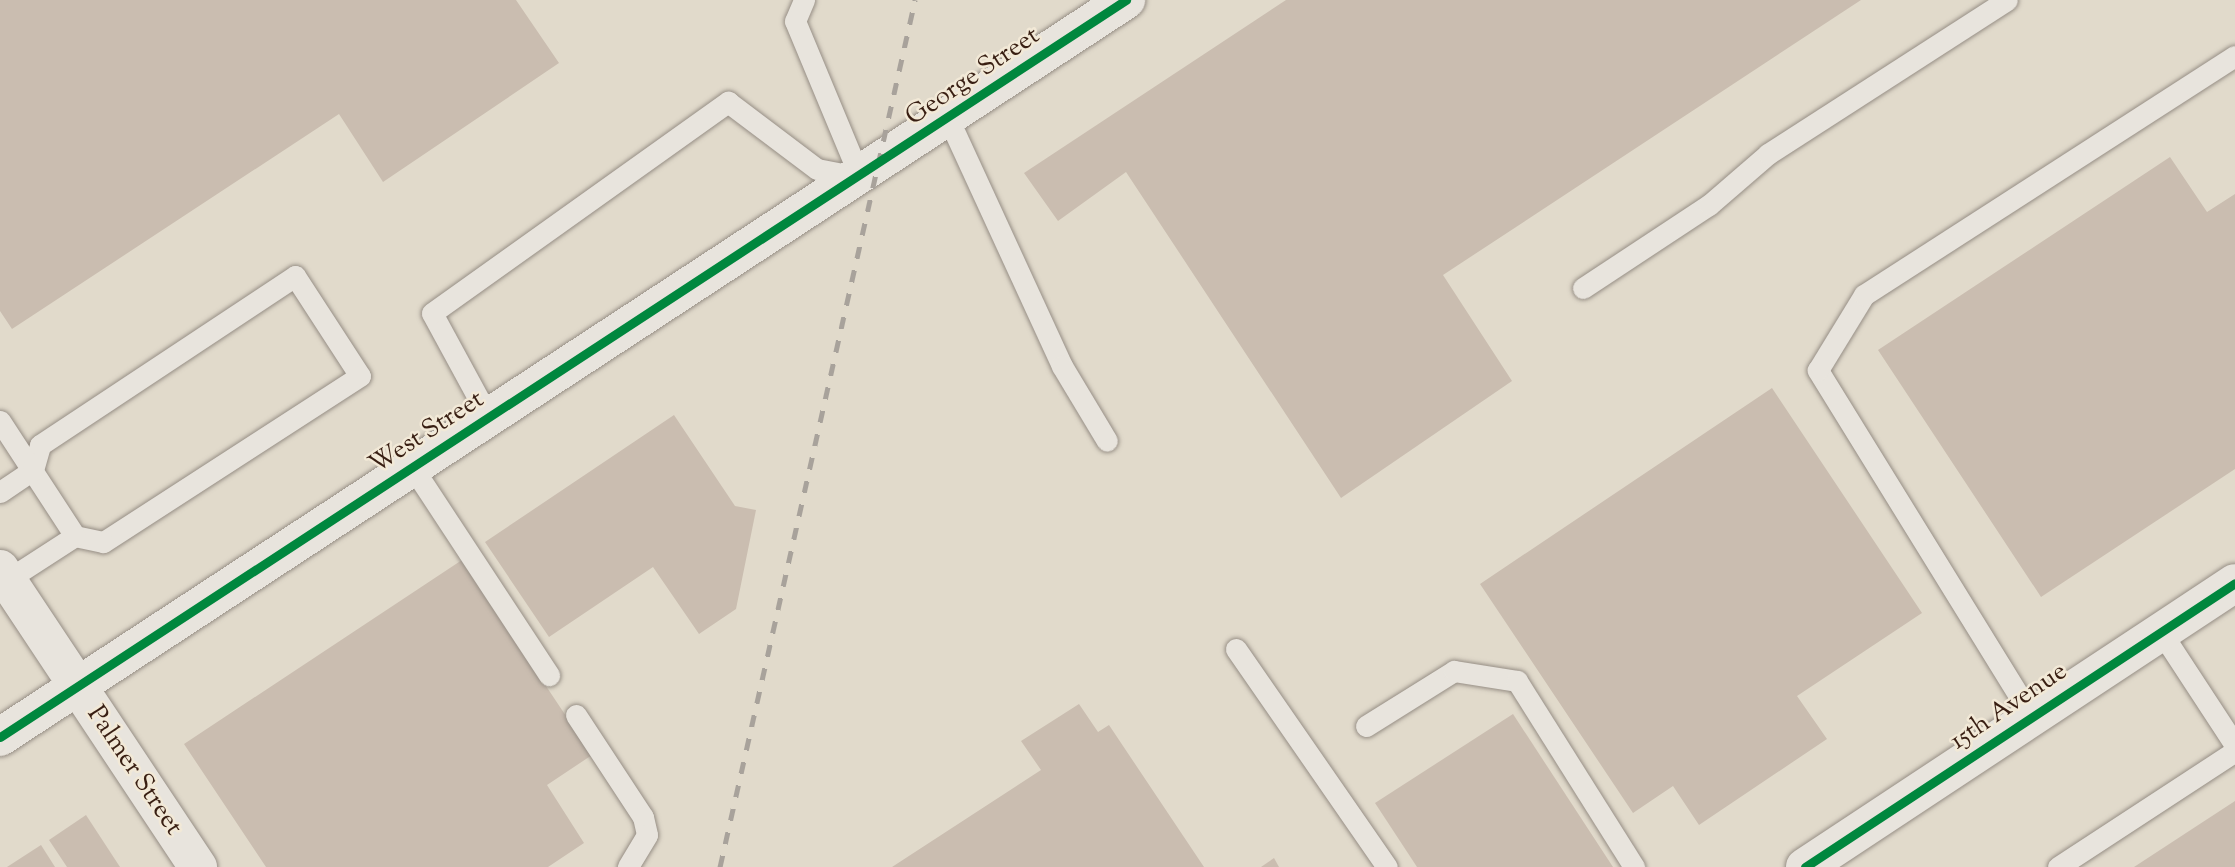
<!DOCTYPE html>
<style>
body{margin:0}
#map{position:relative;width:2235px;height:867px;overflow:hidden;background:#e1dacb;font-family:"Sorts Mill Goudy",serif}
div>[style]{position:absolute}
.building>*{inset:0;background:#cabdb0}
.roads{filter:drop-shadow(0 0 2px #968e85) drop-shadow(0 0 2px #968e85)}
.lane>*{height:21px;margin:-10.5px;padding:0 10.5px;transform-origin:10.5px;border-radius:10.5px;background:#e8e4dd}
.street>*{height:38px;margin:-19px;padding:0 19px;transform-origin:19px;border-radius:19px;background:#e8e4dd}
.rail>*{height:5px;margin-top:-2.5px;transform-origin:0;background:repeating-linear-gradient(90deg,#a8a29b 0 12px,transparent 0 24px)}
.cycleway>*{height:9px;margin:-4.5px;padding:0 4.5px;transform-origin:4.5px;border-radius:4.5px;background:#00873e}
span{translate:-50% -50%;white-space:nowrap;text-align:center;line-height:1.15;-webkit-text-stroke:5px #f2e9d7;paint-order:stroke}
.street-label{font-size:26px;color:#381e12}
</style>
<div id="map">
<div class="building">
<div style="clip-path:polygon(0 0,516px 0,559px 63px,383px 182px,339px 114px,12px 329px,0 311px)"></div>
<div style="clip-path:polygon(1286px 0,1861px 0,1443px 275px,1512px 381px,1341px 498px,1126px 172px,1058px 221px,1024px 173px)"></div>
<div style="clip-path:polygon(2170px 157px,2207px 212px,2235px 194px,2235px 469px,2041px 597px,1878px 350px)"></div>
<div style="clip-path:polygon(1772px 388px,1922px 613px,1797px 696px,1827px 739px,1699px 825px,1673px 786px,1633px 813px,1480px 584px)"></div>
<div style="clip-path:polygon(674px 415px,735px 506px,756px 510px,736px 609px,699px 634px,653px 567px,549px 637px,485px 542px)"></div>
<div style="clip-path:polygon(462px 560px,592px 755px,547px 785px,584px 843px,548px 867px,266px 867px,184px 744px)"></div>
<div style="clip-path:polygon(1079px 704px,1098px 732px,1109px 725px,1204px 867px,892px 867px,1041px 770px,1021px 741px)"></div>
<div style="clip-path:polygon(1513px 714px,1613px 867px,1417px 867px,1375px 803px)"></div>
<div style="clip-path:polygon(2235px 801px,2235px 867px,2134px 867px)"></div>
<div style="clip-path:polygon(86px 815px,120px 867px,67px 867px,49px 840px)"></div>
<div style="clip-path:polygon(41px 845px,55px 867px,7px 867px)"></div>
<div style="clip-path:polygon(1274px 858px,1279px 867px,1261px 867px)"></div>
</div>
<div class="roads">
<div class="lane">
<div style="left:804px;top:0;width:23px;rotate:113deg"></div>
<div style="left:795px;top:21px;width:169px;rotate:67.4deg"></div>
<div style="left:948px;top:118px;width:273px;rotate:65.3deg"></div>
<div style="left:1062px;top:366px;width:87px;rotate:59deg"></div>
<div style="left:1583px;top:288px;width:151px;rotate:-33.4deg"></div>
<div style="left:1709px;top:205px;width:78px;rotate:-40.8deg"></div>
<div style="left:1768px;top:154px;width:284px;rotate:-32.8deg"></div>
<div style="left:489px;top:418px;width:119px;rotate:-118.5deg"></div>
<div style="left:432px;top:313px;width:364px;rotate:-35.5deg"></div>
<div style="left:728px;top:102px;width:111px;rotate:37deg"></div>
<div style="left:817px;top:169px;width:38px;rotate:11deg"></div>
<div style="left:0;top:421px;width:137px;rotate:56.9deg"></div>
<div style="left:413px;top:468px;width:248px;rotate:56.7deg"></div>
<div style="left:0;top:492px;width:40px;rotate:-34deg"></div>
<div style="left:33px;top:470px;width:26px;rotate:-74deg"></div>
<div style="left:40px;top:445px;width:306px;rotate:-33.5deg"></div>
<div style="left:295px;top:276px;width:119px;rotate:57deg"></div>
<div style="left:360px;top:376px;width:306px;rotate:147.1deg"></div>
<div style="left:103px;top:542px;width:29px;rotate:-168deg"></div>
<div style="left:75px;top:536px;width:81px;rotate:147.1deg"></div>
<div style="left:2161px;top:632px;width:135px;rotate:56.8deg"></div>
<div style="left:1236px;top:649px;width:265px;rotate:55.3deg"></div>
<div style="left:576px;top:715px;width:122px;rotate:56.7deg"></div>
<div style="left:643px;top:817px;width:18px;rotate:77deg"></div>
<div style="left:647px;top:835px;width:37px;rotate:121deg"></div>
<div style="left:2032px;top:717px;width:408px;rotate:-121.7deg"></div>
<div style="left:1818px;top:370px;width:88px;rotate:-58.5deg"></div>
<div style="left:1864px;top:295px;width:441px;rotate:-32.8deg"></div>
<div style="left:1366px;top:726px;width:104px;rotate:-32deg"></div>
<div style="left:1454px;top:671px;width:64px;rotate:9deg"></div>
<div style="left:1517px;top:681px;width:220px;rotate:57.8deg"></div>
<div style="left:2058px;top:867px;width:212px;rotate:-33.2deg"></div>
</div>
<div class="street">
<div style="left:0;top:569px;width:358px;rotate:56.4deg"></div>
<div style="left:0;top:737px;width:1346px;rotate:-33.21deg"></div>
<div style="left:1805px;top:867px;width:515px;rotate:-33.44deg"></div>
</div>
</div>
<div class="rail">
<div style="left:720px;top:867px;width:889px;rotate:-77.32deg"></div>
</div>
<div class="cycleway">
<div style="left:0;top:737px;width:1346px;rotate:-33.21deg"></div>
<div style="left:1805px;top:867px;width:515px;rotate:-33.44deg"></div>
</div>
<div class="street-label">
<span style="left:973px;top:77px;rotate:-34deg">George Street</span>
<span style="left:427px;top:433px;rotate:-33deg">West Street</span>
<span style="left:2009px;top:707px;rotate:-34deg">15th Avenue</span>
<span style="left:134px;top:771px;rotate:56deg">Palmer Street</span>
</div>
</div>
